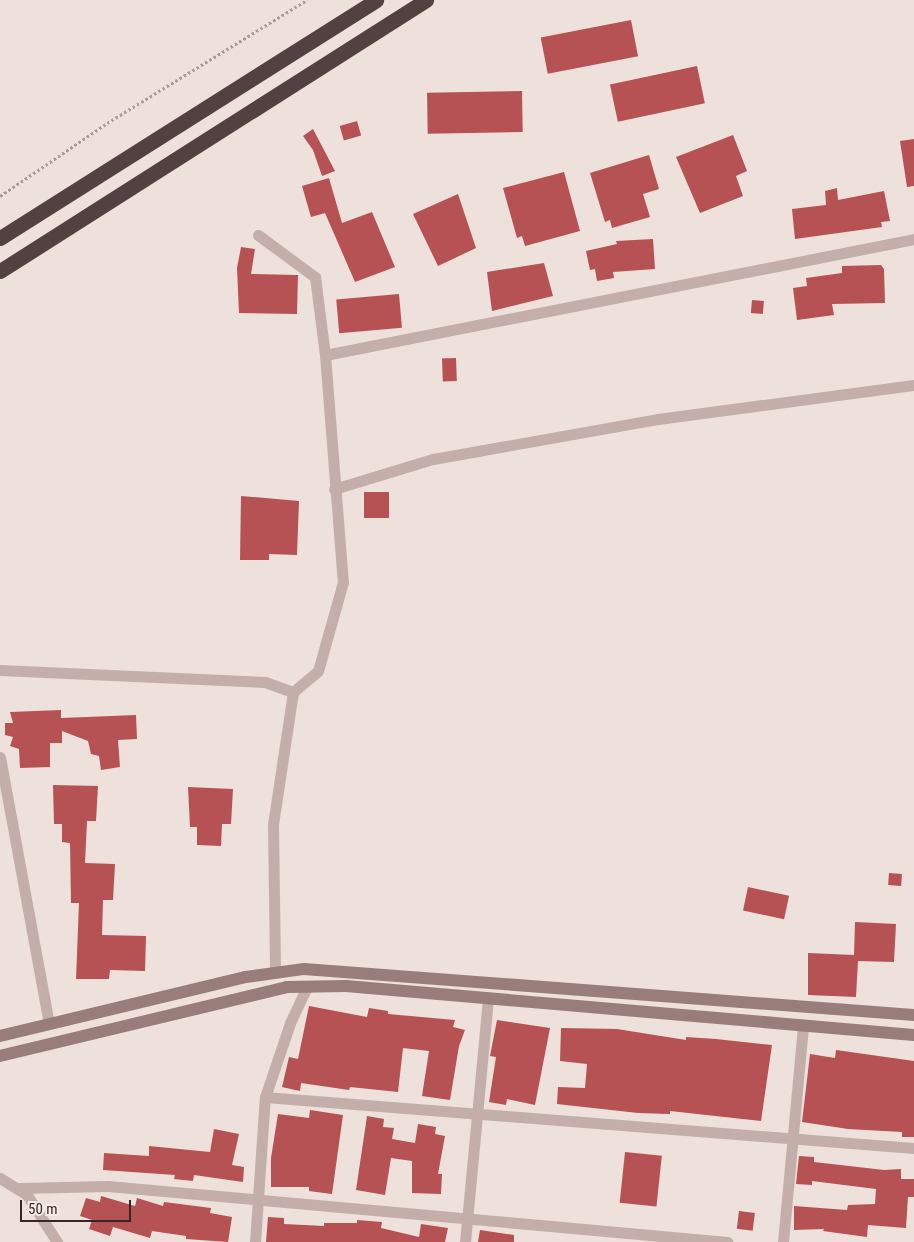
<!DOCTYPE html>
<style>
body{margin:0}
#map{position:relative;width:914px;height:1242px;overflow:hidden;background:#eee0db;font-family:"Roboto Condensed",sans-serif}
div>[style]{position:absolute}
.building>*{inset:0;background:#b65154;transform-origin:0 0}
.path>*{height:2.5px;margin-top:-1.25px;transform-origin:0;background:repeating-linear-gradient(90deg,#b09893 0 2.5px,transparent 0 5px)}
.street>*{height:11px;margin:-5.5px;padding:0 5.5px;transform-origin:5.5px;border-radius:5.5px;background:#c4aea9}
.secondary>*{height:12px;margin:-6px;padding:0 6px;transform-origin:6px;border-radius:6px;background:#987d7b}
.highway>*{height:15px;margin:-7.5px;padding:0 7.5px;transform-origin:7.5px;border-radius:7.5px;background:#524140}
span{translate:-50% -50%;white-space:nowrap;text-align:center;line-height:1.15;-webkit-text-stroke:5px #f6ebe7;paint-order:stroke}
.scale{position:absolute;left:20px;top:1200px;width:111px;height:22px;box-sizing:border-box;border:2px solid #332828;border-top:0;padding-left:6px;font-size:15px;line-height:18px;white-space:nowrap;color:#332828;-webkit-text-stroke:4px #f6ebe7;paint-order:stroke}
</style>
<div id="map">
<div class="building">
<div style="left:631px;top:20px;width:37px;height:92px;rotate:79deg"></div>
<div style="left:697px;top:66px;width:38px;height:89px;rotate:78deg"></div>
<div style="left:522px;top:91px;width:41px;height:95px;rotate:89deg"></div>
<div style="left:357px;top:121px;width:15px;height:18px;rotate:74deg"></div>
<div style="clip-path:polygon(313px 129px,335px 171px,322px 176px,313px 150px,303px 136px)"></div>
<div style="clip-path:polygon(733px 135px,747px 171px,736px 176px,743px 196px,700px 213px,676px 157px)"></div>
<div style="clip-path:polygon(914px 139px,914px 186px,907px 187px,900px 141px)"></div>
<div style="clip-path:polygon(649px 155px,659px 189px,643px 194px,650px 217px,612px 228px,610px 220px,605px 222px,590px 173px)"></div>
<div style="clip-path:polygon(564px 172px,580px 231px,525px 246px,522px 236px,517px 238px,503px 188px)"></div>
<div style="clip-path:polygon(329px 178px,342px 223px,372px 212px,395px 267px,355px 282px,325px 213px,311px 217px,302px 186px)"></div>
<div style="clip-path:polygon(837px 188px,838px 200px,884px 191px,890px 221px,881px 222px,882px 227px,795px 239px,792px 209px,826px 205px,825px 191px)"></div>
<div style="clip-path:polygon(458px 194px,476px 248px,438px 266px,413px 214px)"></div>
<div style="clip-path:polygon(653px 239px,655px 269px,613px 272px,614px 278px,597px 281px,595px 269px,590px 270px,586px 251px,617px 244px,616px 241px)"></div>
<div style="clip-path:polygon(241px 247px,255px 249px,251px 274px,298px 275px,297px 314px,239px 313px,237px 268px)"></div>
<div style="clip-path:polygon(544px 263px,553px 296px,492px 311px,487px 272px)"></div>
<div style="clip-path:polygon(881px 265px,884px 269px,885px 303px,832px 304px,834px 315px,797px 320px,793px 288px,807px 286px,806px 278px,842px 273px,842px 266px)"></div>
<div style="left:399px;top:294px;width:34px;height:63px;rotate:85deg"></div>
<div style="left:752px;top:300px;width:12px;height:13px;rotate:5deg"></div>
<div style="left:456px;top:358px;width:23px;height:14px;rotate:88deg"></div>
<div style="left:364px;top:492px;width:25px;height:26px"></div>
<div style="clip-path:polygon(241px 496px,299px 501px,297px 555px,269px 554px,269px 560px,240px 560px)"></div>
<div style="clip-path:polygon(61px 710px,61px 718px,136px 715px,137px 739px,118px 740px,120px 767px,101px 770px,99px 756px,91px 754px,88px 741px,62px 731px,62px 743px,50px 743px,50px 767px,20px 768px,19px 749px,10px 746px,13px 737px,5px 735px,5px 723px,13px 723px,10px 712px)"></div>
<div style="clip-path:polygon(53px 785px,98px 786px,96px 821px,87px 821px,85px 863px,115px 864px,113px 900px,103px 900px,102px 935px,146px 936px,145px 971px,110px 970px,109px 979px,76px 979px,79px 903px,71px 903px,70px 843px,62px 842px,62px 824px,54px 824px)"></div>
<div style="clip-path:polygon(188px 787px,233px 789px,231px 824px,222px 824px,221px 846px,197px 845px,197px 827px,190px 827px)"></div>
<div style="left:889px;top:873px;width:13px;height:12px;rotate:4deg"></div>
<div style="left:748px;top:887px;width:42px;height:24px;rotate:12deg"></div>
<div style="clip-path:polygon(855px 922px,896px 924px,894px 962px,858px 961px,856px 997px,808px 995px,808px 953px,854px 955px)"></div>
<div style="clip-path:polygon(309px 1006px,367px 1017px,369px 1008px,388px 1011px,388px 1014px,455px 1020px,453px 1027px,465px 1030px,459px 1046px,450px 1100px,422px 1096px,429px 1051px,403px 1048px,398px 1092px,350px 1087px,349px 1090px,301px 1083px,300px 1091px,282px 1087px,289px 1057px,298px 1059px)"></div>
<div style="clip-path:polygon(497px 1020px,550px 1028px,535px 1105px,507px 1099px,506px 1105px,489px 1102px,496px 1057px,490px 1056px)"></div>
<div style="clip-path:polygon(561px 1028px,617px 1029px,686px 1040px,686px 1037px,716px 1039px,772px 1045px,761px 1121px,670px 1111px,670px 1114px,638px 1113px,557px 1104px,558px 1087px,585px 1088px,587px 1064px,560px 1061px)"></div>
<div style="clip-path:polygon(836px 1050px,914px 1061px,914px 1137px,902px 1137px,902px 1132px,848px 1129px,802px 1122px,810px 1054px,835px 1058px)"></div>
<div style="clip-path:polygon(310px 1110px,343px 1115px,332px 1194px,309px 1191px,309px 1187px,271px 1187px,271px 1158px,278px 1114px,309px 1118px)"></div>
<div style="clip-path:polygon(367px 1116px,384px 1119px,383px 1127px,394px 1128px,392px 1139px,415px 1143px,418px 1124px,436px 1127px,435px 1134px,445px 1136px,438px 1174px,442px 1174px,441px 1194px,412px 1193px,412px 1161px,391px 1158px,385px 1195px,356px 1190px)"></div>
<div style="clip-path:polygon(214px 1129px,239px 1134px,232px 1165px,244px 1167px,243px 1182px,194px 1175px,193px 1181px,174px 1179px,175px 1175px,103px 1170px,104px 1153px,149px 1156px,149px 1146px,210px 1152px)"></div>
<div style="left:625px;top:1152px;width:37px;height:51px;rotate:6deg"></div>
<div style="clip-path:polygon(799px 1156px,814px 1157px,814px 1162px,884px 1170px,901px 1169px,901px 1179px,914px 1179px,914px 1197px,908px 1197px,906px 1228px,868px 1225px,867px 1237px,823px 1231px,824px 1229px,794px 1230px,794px 1206px,847px 1210px,848px 1205px,875px 1204px,876px 1189px,812px 1181px,812px 1185px,796px 1184px)"></div>
<div style="clip-path:polygon(101px 1196px,135px 1206px,137px 1198px,163px 1206px,164px 1202px,211px 1208px,210px 1213px,232px 1217px,228px 1242px,186px 1239px,186px 1236px,152px 1231px,150px 1238px,113px 1227px,110px 1236px,89px 1229px,92px 1220px,80px 1216px,86px 1198px,100px 1202px)"></div>
<div style="left:739px;top:1211px;width:16px;height:18px;rotate:7deg"></div>
<div style="clip-path:polygon(268px 1217px,284px 1218px,284px 1224px,324px 1226px,324px 1223px,357px 1223px,357px 1220px,382px 1222px,381px 1228px,419px 1237px,421px 1224px,448px 1228px,445px 1242px,266px 1242px)"></div>
<div style="clip-path:polygon(480px 1230px,514px 1235px,514px 1242px,478px 1242px)"></div>
</div>
<div class="path">
<div style="left:0;top:196px;width:130px;rotate:-34.3deg"></div>
<div style="left:107px;top:123px;width:235px;rotate:-31.6deg"></div>
</div>
<div class="street">
<div style="left:258px;top:235px;width:71px;rotate:36.4deg"></div>
<div style="left:315px;top:277px;width:79px;rotate:82.7deg"></div>
<div style="left:325px;top:355px;width:228px;rotate:85.5deg"></div>
<div style="left:343px;top:582px;width:92px;rotate:105.7deg"></div>
<div style="left:318px;top:671px;width:33px;rotate:140deg"></div>
<div style="left:293px;top:692px;width:134px;rotate:98.6deg"></div>
<div style="left:273px;top:824px;width:148px;rotate:89.2deg"></div>
<div style="left:325px;top:355px;width:600px;rotate:-11.14deg"></div>
<div style="left:334px;top:489px;width:103px;rotate:-16.9deg"></div>
<div style="left:433px;top:459px;width:229px;rotate:-10.1deg"></div>
<div style="left:658px;top:419px;width:258px;rotate:-7.6deg"></div>
<div style="left:0;top:670px;width:265px;rotate:2.6deg"></div>
<div style="left:265px;top:682px;width:30px;rotate:20deg"></div>
<div style="left:0;top:757px;width:271px;rotate:79.6deg"></div>
<div style="left:265px;top:1097px;width:651px;rotate:4.49deg"></div>
<div style="left:0;top:1178px;width:32px;rotate:32deg"></div>
<div style="left:27px;top:1195px;width:56px;rotate:57.4deg"></div>
<div style="left:19px;top:1188px;width:89px;rotate:-1.3deg"></div>
<div style="left:108px;top:1186px;width:622px;rotate:5.17deg"></div>
<div style="left:255px;top:1242px;width:145px;rotate:-86.1deg"></div>
<div style="left:265px;top:1097px;width:78px;rotate:-71.3deg"></div>
<div style="left:290px;top:1023px;width:40px;rotate:-65deg"></div>
<div style="left:465px;top:1242px;width:243px;rotate:-84.6deg"></div>
<div style="left:783px;top:1242px;width:217px;rotate:-84.7deg"></div>
</div>
<div class="secondary">
<div style="left:0;top:1036px;width:253px;rotate:-13.5deg"></div>
<div style="left:246px;top:977px;width:59px;rotate:-7.9deg"></div>
<div style="left:304px;top:969px;width:612px;rotate:4.31deg"></div>
<div style="left:0;top:1056px;width:295px;rotate:-13.5deg"></div>
<div style="left:287px;top:987px;width:59px;rotate:-1deg"></div>
<div style="left:346px;top:986px;width:570px;rotate:4.93deg"></div>
</div>
<div class="highway">
<div style="left:0;top:238px;width:445px;rotate:-32.3deg"></div>
<div style="left:0;top:271px;width:505px;rotate:-32.46deg"></div>
</div>
<div class="scale">50 m</div>
</div>
